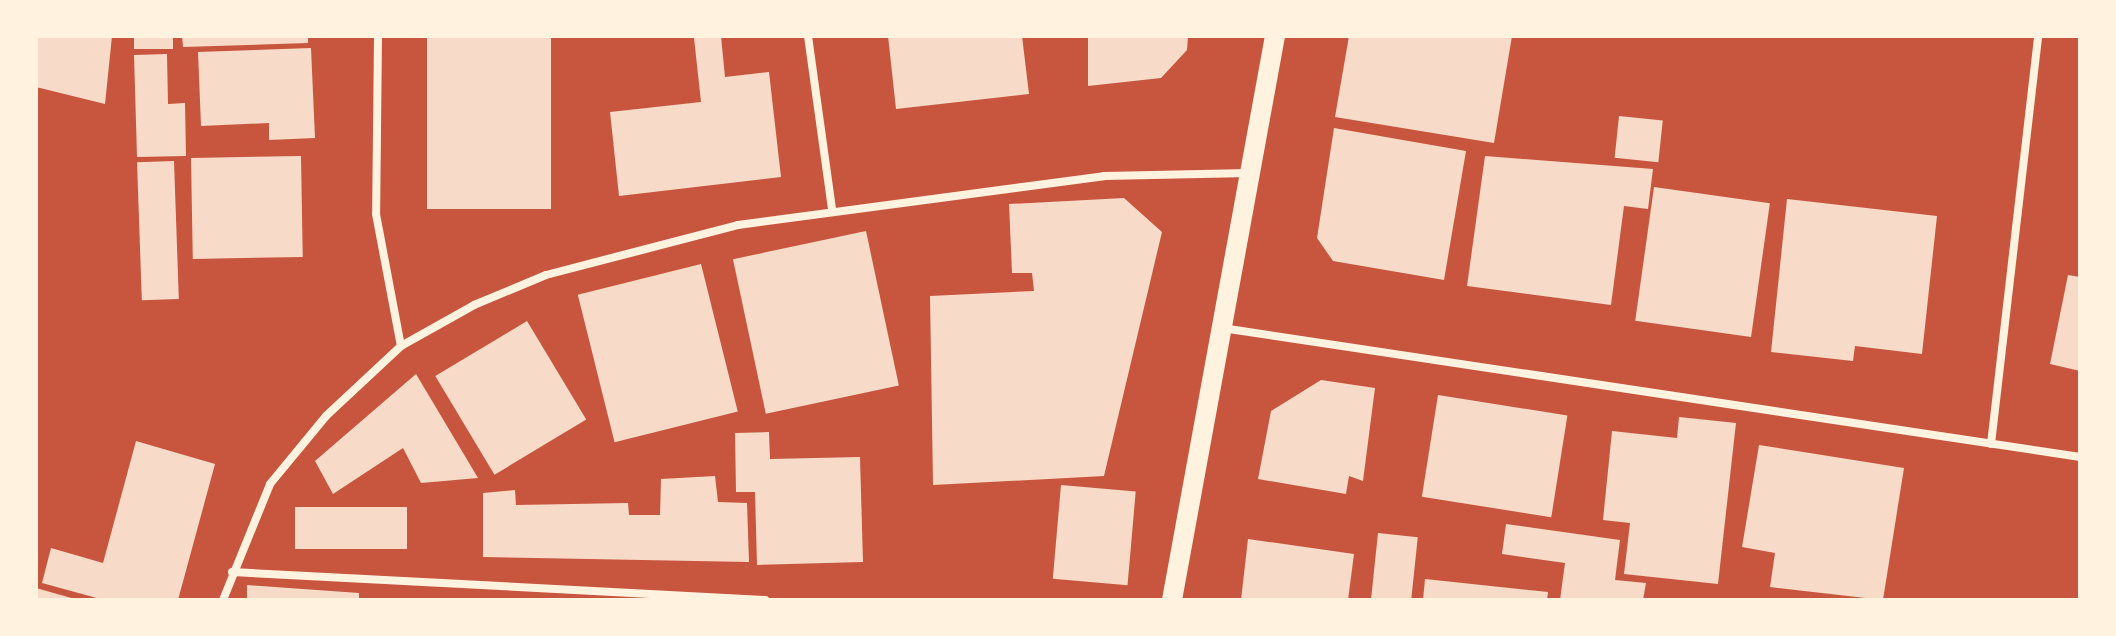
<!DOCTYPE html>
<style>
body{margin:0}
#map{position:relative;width:2116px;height:636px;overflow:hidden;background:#c8553d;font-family:"Source Sans 3",sans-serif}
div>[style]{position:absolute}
.building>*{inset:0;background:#f7dbc8;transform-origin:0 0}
.minor>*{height:8px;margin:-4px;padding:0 4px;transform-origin:4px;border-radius:4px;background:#fff3e0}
.primary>*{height:20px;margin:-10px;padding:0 10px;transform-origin:10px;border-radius:10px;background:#fff3e0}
span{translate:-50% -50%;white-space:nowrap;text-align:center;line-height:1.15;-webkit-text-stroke:7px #fff3e0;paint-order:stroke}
.frame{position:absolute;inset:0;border:38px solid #fff3e0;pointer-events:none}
</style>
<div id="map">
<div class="building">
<div style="clip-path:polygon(36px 36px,112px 36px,105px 104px,36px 87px)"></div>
<div style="left:134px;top:36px;width:39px;height:13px"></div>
<div style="clip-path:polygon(182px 36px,308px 36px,308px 43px,183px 47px)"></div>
<div style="left:427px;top:36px;width:124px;height:173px"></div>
<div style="clip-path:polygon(721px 36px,725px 77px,769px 72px,781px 177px,619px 196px,610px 112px,701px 102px,694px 38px)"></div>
<div style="clip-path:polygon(888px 36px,1022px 36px,1029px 94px,896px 109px)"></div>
<div style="clip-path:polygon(1088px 36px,1188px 36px,1187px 50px,1161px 78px,1088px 86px)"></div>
<div style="clip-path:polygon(1349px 36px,1512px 36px,1494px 143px,1335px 117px)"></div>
<div style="clip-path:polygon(311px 48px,315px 138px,269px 140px,269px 123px,201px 126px,198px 52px)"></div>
<div style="clip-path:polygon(167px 54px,168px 104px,185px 103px,186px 156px,137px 157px,134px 55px)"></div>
<div style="left:1619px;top:116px;width:44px;height:42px;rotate:6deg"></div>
<div style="clip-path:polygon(1334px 128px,1466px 151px,1444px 280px,1333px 261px,1317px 238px)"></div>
<div style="left:301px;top:156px;width:101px;height:110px;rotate:89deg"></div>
<div style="clip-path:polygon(1485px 156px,1653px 169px,1648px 209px,1624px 206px,1611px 305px,1467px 286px)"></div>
<div style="left:174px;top:161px;width:138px;height:37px;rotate:88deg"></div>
<div style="left:1654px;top:187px;width:117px;height:135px;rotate:8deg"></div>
<div style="clip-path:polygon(1124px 198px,1162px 232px,1104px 476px,933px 485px,930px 296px,1034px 291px,1032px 273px,1012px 273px,1009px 204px)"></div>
<div style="clip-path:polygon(1787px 199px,1937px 216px,1922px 354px,1855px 346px,1853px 361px,1771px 352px)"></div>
<div style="left:866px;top:231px;width:158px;height:136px;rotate:78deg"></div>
<div style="left:701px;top:264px;width:152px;height:127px;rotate:76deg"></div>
<div style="clip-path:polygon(2068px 275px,2080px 277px,2080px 371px,2050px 364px)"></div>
<div style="left:527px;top:321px;width:115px;height:107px;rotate:59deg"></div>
<div style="clip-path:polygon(416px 374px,478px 478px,421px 483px,403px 448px,333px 494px,315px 461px)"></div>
<div style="clip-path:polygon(1321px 380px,1375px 388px,1363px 481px,1349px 476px,1346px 494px,1258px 479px,1271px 411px)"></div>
<div style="left:1438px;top:395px;width:131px;height:103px;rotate:9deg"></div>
<div style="clip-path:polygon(1679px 417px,1736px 423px,1718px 584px,1624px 574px,1630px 523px,1603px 520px,1612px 431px,1677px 438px)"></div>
<div style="clip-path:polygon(769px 432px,770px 459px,860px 457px,863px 562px,757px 565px,755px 492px,736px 492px,735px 433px)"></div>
<div style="clip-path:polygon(136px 441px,215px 464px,178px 600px,104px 600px,42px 583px,51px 548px,103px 563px)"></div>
<div style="clip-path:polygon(1759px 445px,1904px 468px,1883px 600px,1770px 587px,1775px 553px,1742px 547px)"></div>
<div style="clip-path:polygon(715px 476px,718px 502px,747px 503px,749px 562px,483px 557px,483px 493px,515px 490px,516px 505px,628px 503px,629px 515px,660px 515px,661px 479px)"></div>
<div style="left:1061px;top:485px;width:75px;height:94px;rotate:5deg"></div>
<div style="left:407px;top:507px;width:42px;height:112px;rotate:90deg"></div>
<div style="clip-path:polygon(1506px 524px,1620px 540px,1615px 580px,1646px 583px,1643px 600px,1560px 600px,1565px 563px,1502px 554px)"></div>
<div style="left:1378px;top:533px;width:40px;height:67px;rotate:6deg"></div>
<div style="clip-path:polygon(1248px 539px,1354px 554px,1348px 600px,1241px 600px)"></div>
<div style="clip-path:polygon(1425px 579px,1548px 592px,1547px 600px,1423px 600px)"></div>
<div style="clip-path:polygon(247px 585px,359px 593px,359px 600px,247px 600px)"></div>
<div style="clip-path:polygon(36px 588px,75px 599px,75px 600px,36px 600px)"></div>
</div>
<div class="minor">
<div style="left:378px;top:36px;width:178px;rotate:90.6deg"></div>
<div style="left:376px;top:214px;width:134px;rotate:79.3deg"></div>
<div style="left:808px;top:36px;width:176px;rotate:82.1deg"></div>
<div style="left:1222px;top:328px;width:868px;rotate:8.55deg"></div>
<div style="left:1991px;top:444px;width:411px;rotate:-83.4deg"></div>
<div style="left:232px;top:572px;width:534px;rotate:3.01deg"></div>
<div style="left:223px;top:600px;width:125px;rotate:-67.9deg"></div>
<div style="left:270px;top:484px;width:88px;rotate:-50.5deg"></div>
<div style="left:326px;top:416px;width:103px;rotate:-43deg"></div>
<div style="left:401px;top:346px;width:84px;rotate:-29.3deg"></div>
<div style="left:474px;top:305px;width:78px;rotate:-22.6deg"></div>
<div style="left:546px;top:275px;width:198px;rotate:-14.6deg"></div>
<div style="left:738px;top:225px;width:369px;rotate:-7.6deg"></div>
<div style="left:1104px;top:176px;width:145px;rotate:-1.2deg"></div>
</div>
<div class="primary">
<div style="left:1172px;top:600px;width:573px;rotate:-79.65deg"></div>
</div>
<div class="frame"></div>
</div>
